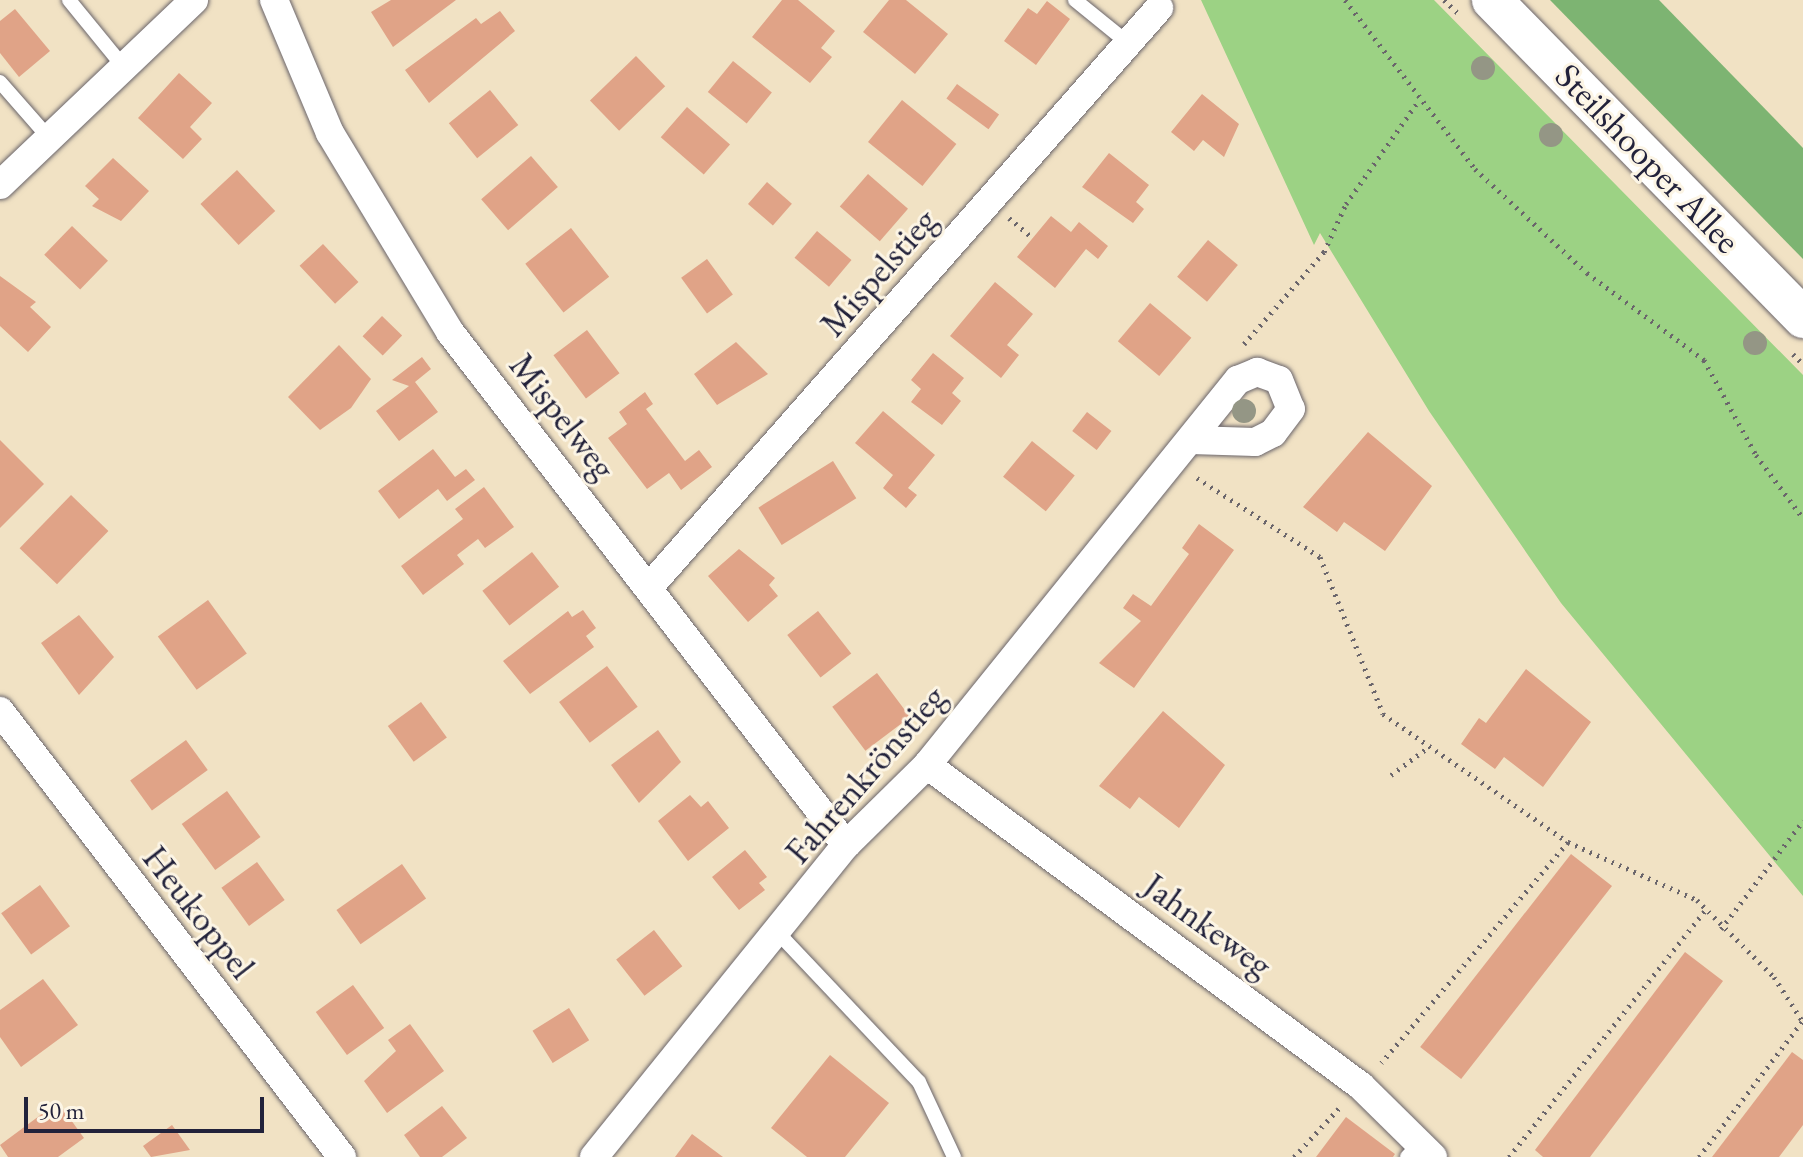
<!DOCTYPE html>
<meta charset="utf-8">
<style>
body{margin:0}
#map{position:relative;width:1803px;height:1157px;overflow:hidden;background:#f1e2c4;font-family:"EB Garamond",serif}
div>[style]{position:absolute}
.green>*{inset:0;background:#9cd284}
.forest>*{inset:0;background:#7db472}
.building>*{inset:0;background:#e0a387;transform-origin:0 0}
.path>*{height:5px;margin-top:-2.5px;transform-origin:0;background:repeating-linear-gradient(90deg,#6a656b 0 2px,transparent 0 8px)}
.roads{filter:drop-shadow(0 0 2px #6a656b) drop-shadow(0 0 2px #6a656b)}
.service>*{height:14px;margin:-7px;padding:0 7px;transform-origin:7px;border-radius:7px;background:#fff}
.minor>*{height:28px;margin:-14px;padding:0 14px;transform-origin:14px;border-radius:14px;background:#fff}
.secondary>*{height:40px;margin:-20px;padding:0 20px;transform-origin:20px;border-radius:20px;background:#fff}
.trees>*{width:24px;height:24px;margin:-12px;border-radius:50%;background:#949685}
span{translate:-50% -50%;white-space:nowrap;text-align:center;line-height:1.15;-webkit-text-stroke:6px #fcf5e5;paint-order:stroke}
.street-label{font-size:36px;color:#22223b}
.scale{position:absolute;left:24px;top:1097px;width:240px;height:36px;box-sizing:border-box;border:4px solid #22223b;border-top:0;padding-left:10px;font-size:24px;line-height:28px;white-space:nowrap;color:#22223b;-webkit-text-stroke:6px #fcf5e5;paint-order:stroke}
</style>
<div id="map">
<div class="green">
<div style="clip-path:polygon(1201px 0,1434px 0,1803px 375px,1803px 896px,1561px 603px,1429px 411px,1320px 233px,1314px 245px)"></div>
</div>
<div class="forest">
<div style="clip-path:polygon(1550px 0,1659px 0,1803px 148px,1803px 259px)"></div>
</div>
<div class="building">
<div style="clip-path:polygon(391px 0,456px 0,393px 47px,371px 12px)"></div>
<div style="clip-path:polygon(782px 0,798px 0,835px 31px,821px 48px,832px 57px,810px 83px,752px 37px)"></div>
<div style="clip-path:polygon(889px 0,906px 0,948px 34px,915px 74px,863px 32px)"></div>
<div style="clip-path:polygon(1047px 1px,1070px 19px,1036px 65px,1004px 41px,1028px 8px,1037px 14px)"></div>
<div style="clip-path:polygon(15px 9px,50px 51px,19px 77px,0 53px,0 21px)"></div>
<div style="clip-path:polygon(500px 11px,515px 31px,429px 103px,405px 70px,476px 18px,481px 24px)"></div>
<div style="left:636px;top:56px;width:42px;height:64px;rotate:46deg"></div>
<div style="left:733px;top:61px;width:50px;height:40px;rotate:39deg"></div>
<div style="clip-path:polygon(179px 73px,212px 103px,190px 127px,202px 139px,183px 159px,138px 118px)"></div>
<div style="left:957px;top:84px;width:52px;height:18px;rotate:36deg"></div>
<div style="left:490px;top:90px;width:45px;height:53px;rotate:51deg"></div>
<div style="clip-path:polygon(1202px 94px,1239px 124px,1224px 157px,1203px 140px,1194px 151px,1171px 132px)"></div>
<div style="left:902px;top:100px;width:70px;height:54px;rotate:39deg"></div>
<div style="left:687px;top:107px;width:57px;height:40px;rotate:41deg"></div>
<div style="clip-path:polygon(1109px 153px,1149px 185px,1136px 202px,1144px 209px,1133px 223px,1082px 187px)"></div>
<div style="left:531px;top:156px;width:41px;height:66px;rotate:49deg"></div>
<div style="clip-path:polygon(113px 158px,149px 191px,121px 221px,92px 206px,99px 199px,85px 186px)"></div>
<div style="left:237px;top:170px;width:56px;height:50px;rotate:47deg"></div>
<div style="left:868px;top:174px;width:53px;height:43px;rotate:41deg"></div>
<div style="left:767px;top:182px;width:33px;height:29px;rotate:41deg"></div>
<div style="clip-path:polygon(1051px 216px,1071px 232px,1079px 222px,1108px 246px,1098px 259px,1086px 249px,1055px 288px,1017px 257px)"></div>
<div style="left:72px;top:226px;width:50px;height:40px;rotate:44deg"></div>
<div style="left:571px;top:228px;width:62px;height:58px;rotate:52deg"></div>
<div style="left:817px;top:231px;width:45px;height:35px;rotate:40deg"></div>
<div style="left:1208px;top:240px;width:39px;height:48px;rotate:40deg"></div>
<div style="left:323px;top:244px;width:52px;height:32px;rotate:47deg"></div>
<div style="left:707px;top:259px;width:44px;height:32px;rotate:54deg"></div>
<div style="clip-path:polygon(0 276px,36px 302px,30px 307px,51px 327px,28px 352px,0 326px)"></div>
<div style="clip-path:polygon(995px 282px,1033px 314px,1007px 345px,1019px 355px,1001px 378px,950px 336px)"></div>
<div style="left:1150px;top:303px;width:54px;height:50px;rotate:40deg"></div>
<div style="left:382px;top:316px;width:28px;height:28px;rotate:44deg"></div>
<div style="left:587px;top:330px;width:54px;height:42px;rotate:53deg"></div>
<div style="clip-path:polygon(736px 342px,768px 374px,717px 405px,694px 374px)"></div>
<div style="clip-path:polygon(339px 345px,371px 379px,351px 408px,320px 430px,288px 397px)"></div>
<div style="clip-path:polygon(933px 353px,964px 378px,952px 393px,961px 401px,942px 425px,911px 402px,921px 389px,911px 380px)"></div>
<div style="clip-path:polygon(422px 357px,431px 369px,415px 382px,438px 412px,399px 441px,376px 411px,409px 386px,392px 380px)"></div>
<div style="clip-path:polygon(645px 392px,653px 404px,646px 409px,685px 461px,699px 450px,712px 467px,681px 490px,669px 473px,647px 489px,608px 438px,627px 424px,619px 412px)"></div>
<div style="clip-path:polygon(883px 411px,935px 455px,908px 488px,917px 495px,906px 508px,883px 488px,893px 475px,855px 443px)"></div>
<div style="left:1087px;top:412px;width:31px;height:24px;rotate:38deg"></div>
<div style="clip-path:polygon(1368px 432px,1432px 486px,1385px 551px,1344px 522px,1337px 532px,1303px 507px)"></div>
<div style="clip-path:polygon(0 440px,44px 484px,0 528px)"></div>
<div style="left:1032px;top:441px;width:55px;height:46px;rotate:39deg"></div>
<div style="clip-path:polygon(433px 449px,455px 477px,466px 469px,475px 480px,447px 501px,438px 489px,399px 519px,378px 491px)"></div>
<div style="left:833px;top:461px;width:44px;height:88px;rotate:58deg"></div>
<div style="clip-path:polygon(484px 487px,514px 527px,485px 548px,478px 539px,457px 555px,464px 564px,423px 595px,401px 566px,463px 519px,455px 509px)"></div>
<div style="left:71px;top:495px;width:52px;height:74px;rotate:44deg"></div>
<div style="clip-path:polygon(1199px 524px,1234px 550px,1134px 688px,1099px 663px,1141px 621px,1123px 608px,1133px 594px,1151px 606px,1189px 554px,1182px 548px)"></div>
<div style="clip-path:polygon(739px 549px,775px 578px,769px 585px,778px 596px,748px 622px,708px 576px)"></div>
<div style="left:532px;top:552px;width:44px;height:63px;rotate:52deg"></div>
<div style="left:208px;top:600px;width:66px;height:62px;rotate:54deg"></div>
<div style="clip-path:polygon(583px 610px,596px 628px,586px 636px,594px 647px,530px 694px,503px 661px,568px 611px,572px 617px)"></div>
<div style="left:818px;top:611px;width:54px;height:39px;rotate:52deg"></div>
<div style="clip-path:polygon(79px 615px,114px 657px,79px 695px,41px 643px)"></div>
<div style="left:607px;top:666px;width:51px;height:60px;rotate:53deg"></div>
<div style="clip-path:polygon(1526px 669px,1591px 722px,1543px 787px,1504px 757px,1495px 769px,1461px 744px,1479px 718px,1486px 723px)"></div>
<div style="left:877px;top:673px;width:55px;height:56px;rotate:53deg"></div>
<div style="left:421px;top:702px;width:44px;height:41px;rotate:54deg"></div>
<div style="clip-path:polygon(1163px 711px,1225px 765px,1179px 828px,1139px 797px,1130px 809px,1099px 786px)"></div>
<div style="clip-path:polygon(658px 730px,681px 762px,639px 803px,611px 765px)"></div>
<div style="left:186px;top:740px;width:37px;height:69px;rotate:54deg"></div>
<div style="left:227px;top:791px;width:57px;height:56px;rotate:54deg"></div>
<div style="clip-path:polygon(690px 795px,701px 807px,708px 801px,729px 828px,688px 861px,658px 821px)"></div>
<div style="clip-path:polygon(745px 850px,767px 877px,759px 883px,765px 890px,739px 910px,712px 877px)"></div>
<div style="left:1571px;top:854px;width:52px;height:245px;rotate:38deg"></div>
<div style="left:257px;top:862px;width:47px;height:44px;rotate:54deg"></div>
<div style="left:402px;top:864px;width:42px;height:80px;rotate:55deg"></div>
<div style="left:40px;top:885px;width:51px;height:48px;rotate:54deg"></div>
<div style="left:654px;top:930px;width:46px;height:48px;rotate:52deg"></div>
<div style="clip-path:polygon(1685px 952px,1723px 981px,1590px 1157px,1543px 1157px,1535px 1150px)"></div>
<div style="clip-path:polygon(43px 979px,78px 1025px,21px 1067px,0 1037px,0 1010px)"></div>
<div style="left:353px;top:985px;width:53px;height:46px;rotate:54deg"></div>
<div style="left:569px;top:1008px;width:38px;height:43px;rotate:58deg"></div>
<div style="clip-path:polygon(410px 1024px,444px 1071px,387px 1113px,364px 1081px,396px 1051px,388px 1040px)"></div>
<div style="clip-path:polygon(1792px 1052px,1803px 1060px,1803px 1125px,1779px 1157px,1712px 1157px)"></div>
<div style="clip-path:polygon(830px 1055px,889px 1103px,845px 1157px,807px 1157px,771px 1128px)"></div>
<div style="clip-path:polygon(58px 1102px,84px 1138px,58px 1157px,8px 1157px,0 1145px)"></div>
<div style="clip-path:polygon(442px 1106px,467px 1138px,442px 1157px,420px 1157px,404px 1135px)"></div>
<div style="clip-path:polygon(1346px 1117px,1395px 1154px,1393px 1157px,1316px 1157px)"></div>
<div style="clip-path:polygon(172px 1125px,190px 1150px,151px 1157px,143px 1146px)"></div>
<div style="clip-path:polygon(692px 1134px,723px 1157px,675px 1157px)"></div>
</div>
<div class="path">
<div style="left:1345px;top:0;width:213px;rotate:52.4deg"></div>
<div style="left:1475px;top:169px;width:153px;rotate:42.9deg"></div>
<div style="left:1587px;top:273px;width:146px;rotate:36.6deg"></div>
<div style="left:1704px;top:360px;width:108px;rotate:61.3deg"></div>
<div style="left:1756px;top:455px;width:79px;rotate:53.3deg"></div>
<div style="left:1444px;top:0;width:19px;rotate:43deg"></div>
<div style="left:1009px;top:218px;width:31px;rotate:40deg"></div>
<div style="left:1244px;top:344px;width:122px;rotate:-49deg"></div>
<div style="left:1324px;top:252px;width:53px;rotate:-65.4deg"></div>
<div style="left:1346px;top:204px;width:127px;rotate:-54.9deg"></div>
<div style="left:1793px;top:354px;width:14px;rotate:45deg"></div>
<div style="left:1197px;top:478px;width:146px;rotate:32.7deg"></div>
<div style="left:1320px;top:557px;width:169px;rotate:68.1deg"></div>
<div style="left:1383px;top:714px;width:225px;rotate:34.7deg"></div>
<div style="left:1568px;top:842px;width:289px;rotate:130.2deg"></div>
<div style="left:1391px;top:775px;width:44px;rotate:-36.6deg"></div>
<div style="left:1568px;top:842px;width:141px;rotate:24.2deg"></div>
<div style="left:1697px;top:900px;width:109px;rotate:45deg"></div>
<div style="left:1774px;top:977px;width:54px;rotate:57.2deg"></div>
<div style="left:1721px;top:929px;width:136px;rotate:-52.8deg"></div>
<div style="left:1294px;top:1157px;width:69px;rotate:-47.3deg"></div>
<div style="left:1509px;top:1157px;width:315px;rotate:-51.5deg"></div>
<div style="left:1699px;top:1157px;width:170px;rotate:-52.7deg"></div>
</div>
<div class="roads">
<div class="service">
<div style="left:69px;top:0;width:84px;rotate:50.8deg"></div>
<div style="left:1075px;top:0;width:68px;rotate:39.1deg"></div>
<div style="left:0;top:82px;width:74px;rotate:48.8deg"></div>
<div style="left:780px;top:935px;width:202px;rotate:46.6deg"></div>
<div style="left:919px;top:1082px;width:83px;rotate:65deg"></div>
<div style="left:1407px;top:1157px;width:16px;rotate:-47deg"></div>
</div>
<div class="minor">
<div style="left:274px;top:0;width:144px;rotate:67.2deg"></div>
<div style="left:330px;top:133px;width:232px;rotate:58.9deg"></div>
<div style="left:450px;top:332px;width:648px;rotate:52.33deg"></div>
<div style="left:0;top:185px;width:268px;rotate:-43.6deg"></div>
<div style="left:651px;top:585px;width:769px;rotate:-48.64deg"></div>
<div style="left:0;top:711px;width:562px;rotate:52.52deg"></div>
<div style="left:927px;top:765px;width:540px;rotate:36.49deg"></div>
<div style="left:1361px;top:1086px;width:101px;rotate:44.6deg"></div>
<div style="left:594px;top:1157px;width:401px;rotate:-51.1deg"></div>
<div style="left:846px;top:845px;width:114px;rotate:-44.6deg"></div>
<div style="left:927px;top:765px;width:495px;rotate:-51.1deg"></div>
<div style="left:1238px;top:380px;width:21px;rotate:-23deg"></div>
<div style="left:1257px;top:372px;width:23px;rotate:20deg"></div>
<div style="left:1279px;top:380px;width:31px;rotate:68deg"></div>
<div style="left:1291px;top:409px;width:30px;rotate:127deg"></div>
<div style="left:1273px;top:433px;width:20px;rotate:153deg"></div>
<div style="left:1255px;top:442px;width:64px;rotate:-178.2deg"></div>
</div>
<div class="secondary">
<div style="left:1492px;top:0;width:445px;rotate:45.6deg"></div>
</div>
</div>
<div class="trees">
<div style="left:1483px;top:68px"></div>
<div style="left:1551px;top:135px"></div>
<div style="left:1755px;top:343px"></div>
<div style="left:1244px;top:411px"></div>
</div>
<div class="street-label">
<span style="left:1648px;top:158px;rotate:46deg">Steilshooper Allee</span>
<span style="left:878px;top:272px;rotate:-49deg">Mispelstieg</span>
<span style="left:563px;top:416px;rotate:52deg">Mispelweg</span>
<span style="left:865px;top:774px;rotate:-49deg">Fahrenkrönstieg</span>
<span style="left:199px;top:912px;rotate:52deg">Heukoppel</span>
<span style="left:1208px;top:925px;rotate:36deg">Jahnkeweg</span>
</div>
<div class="scale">50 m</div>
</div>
